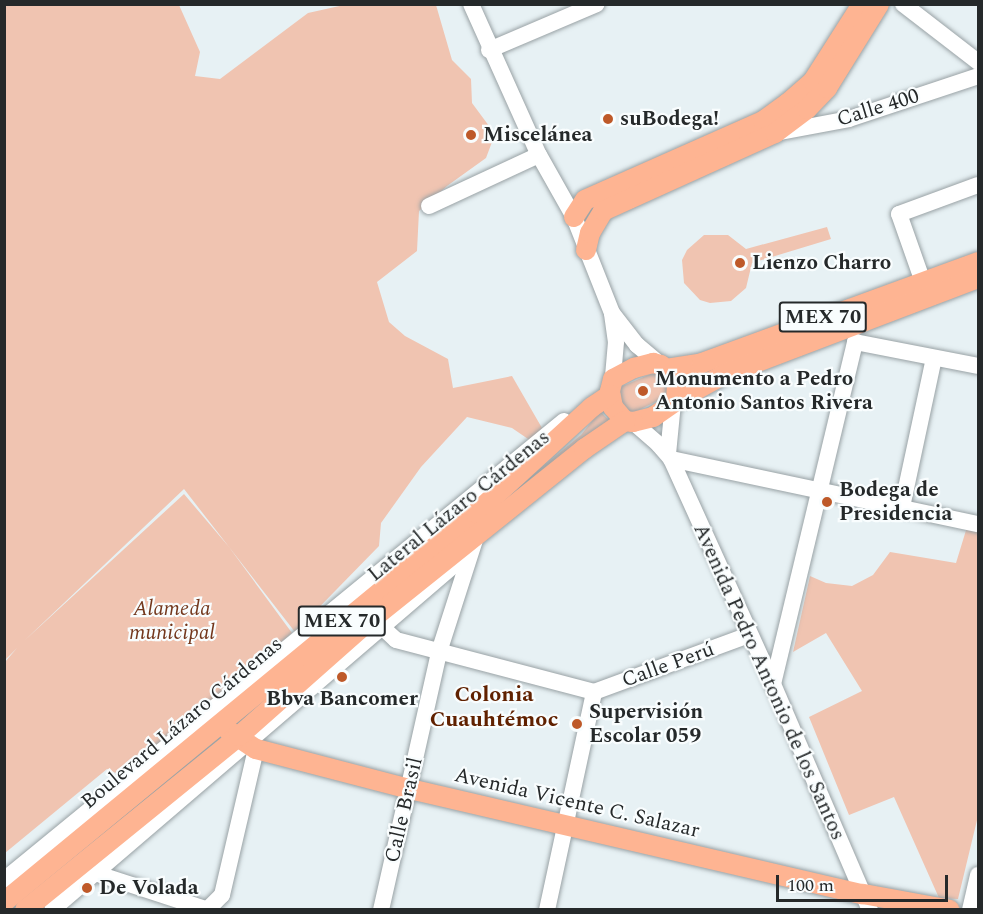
<!DOCTYPE html>
<meta charset="utf-8">
<style>
body{margin:0}
#map{position:relative;width:983px;height:914px;overflow:hidden;background:#e7f1f4;font-family:Spectral,serif}
div>[style]{position:absolute}
.green>*{inset:0;background:#f0c4b1}
.roads{filter:drop-shadow(0 0 2px #99a2a5) drop-shadow(0 0 2px #99a2a5)}
.minor>*{height:16px;margin:-8px;padding:0 8px;transform-origin:8px;border-radius:8px;background:#fff}
.major>*{height:20px;margin:-10px;padding:0 10px;transform-origin:10px;border-radius:10px;background:#feb492}
.dots>*{width:16px;height:16px;translate:-50% -50%;box-sizing:border-box;border:3px solid #f9fdfe;border-radius:50%}
span{translate:-50% -50%;white-space:nowrap;text-align:center;line-height:1.15;-webkit-text-stroke:4.5px #f9fdfe;paint-order:stroke}
.shield-label span{padding:2px 4px;background:#f9fdfe;border:2px solid;border-radius:4px;-webkit-text-stroke-width:0}
.shield-label{font-size:20px;color:#25292a;font-weight:700}
.street-label{font-size:21px;color:#25292a}
.poi-label{font-size:21px;color:#25292a;font-weight:700}
.left{translate:0 -50%;text-align:left}
.park-label{font-size:21px;color:#73371c;font-style:italic}
.neighbourhood-label{font-size:22px;color:#602100;font-weight:700}
.frame{position:absolute;inset:0;border:6px solid #25292a;pointer-events:none}
.scale{position:absolute;left:776px;top:875px;width:172px;height:27px;box-sizing:border-box;border:3px solid #25292a;border-top:0;padding-left:8px;font-size:18px;line-height:21px;white-space:nowrap;color:#25292a;-webkit-text-stroke:4px #f9fdfe;paint-order:stroke}
</style>
<div id="map">
<div class="green">
<div style="clip-path:polygon(5px 5px,179px 5px,200px 52px,195px 76px,220px 79px,308px 13px,344px 5px,436px 5px,452px 60px,471px 79px,472px 103px,495px 134px,486px 158px,447px 186px,419px 211px,417px 251px,377px 282px,389px 322px,405px 336px,448px 359px,453px 388px,512px 376px,542px 428px,531px 441px,512px 428px,467px 417px,421px 467px,381px 523px,379px 546px,295px 632px,184px 489px,24px 641px,184px 494px,229px 547px,292px 633px,140px 760px,120px 775px,107px 769px,5px 853px,5px 662px,17px 648px,5px 660px)"></div>
<div style="clip-path:polygon(827px 227px,831px 239px,752px 263px,746px 288px,731px 301px,710px 303px,700px 300px,684px 283px,682px 260px,687px 250px,704px 235px,728px 235px,746px 249px)"></div>
<div style="clip-path:polygon(653px 373px,669px 380px,667px 396px,635px 412px,625px 411px,616px 392px,618px 388px)"></div>
<div style="clip-path:polygon(600px 411px,612px 424px,486px 521px,484px 516px,581px 435px)"></div>
<div style="clip-path:polygon(967px 527px,978px 530px,978px 816px,958px 899px,939px 898px,894px 797px,849px 815px,809px 717px,862px 691px,826px 633px,793px 652px,810px 576px,826px 583px,852px 586px,873px 575px,890px 552px,956px 563px)"></div>
</div>
<div class="roads">
<div class="minor">
<div style="left:471px;top:4px;width:166px;rotate:65.8deg"></div>
<div style="left:539px;top:155px;width:71px;rotate:60.6deg"></div>
<div style="left:574px;top:217px;width:103px;rotate:68.4deg"></div>
<div style="left:612px;top:313px;width:41px;rotate:52deg"></div>
<div style="left:637px;top:345px;width:31px;rotate:40deg"></div>
<div style="left:903px;top:4px;width:95px;rotate:37.7deg"></div>
<div style="left:489px;top:50px;width:117px;rotate:-23.1deg"></div>
<div style="left:775px;top:133px;width:75px;rotate:-10.7deg"></div>
<div style="left:849px;top:119px;width:136px;rotate:-18.4deg"></div>
<div style="left:429px;top:206px;width:121px;rotate:-24.9deg"></div>
<div style="left:923px;top:282px;width:72px;rotate:-109.4deg"></div>
<div style="left:899px;top:214px;width:84px;rotate:-20.2deg"></div>
<div style="left:612px;top:314px;width:28px;rotate:82deg"></div>
<div style="left:616px;top:342px;width:37px;rotate:95deg"></div>
<div style="left:855px;top:342px;width:125px;rotate:11deg"></div>
<div style="left:633px;top:422px;width:35px;rotate:41deg"></div>
<div style="left:659px;top:445px;width:18px;rotate:49deg"></div>
<div style="left:671px;top:459px;width:247px;rotate:65.6deg"></div>
<div style="left:773px;top:684px;width:246px;rotate:66.8deg"></div>
<div style="left:668px;top:454px;width:51px;rotate:-84.4deg"></div>
<div style="left:671px;top:459px;width:314px;rotate:12deg"></div>
<div style="left:902px;top:507px;width:152px;rotate:-77.9deg"></div>
<div style="left:382px;top:627px;width:19px;rotate:43deg"></div>
<div style="left:396px;top:640px;width:205px;rotate:14.7deg"></div>
<div style="left:594px;top:692px;width:165px;rotate:-20.2deg"></div>
<div style="left:773px;top:684px;width:352px;rotate:-76.5deg"></div>
<div style="left:90px;top:868px;width:7px;rotate:45deg"></div>
<div style="left:95px;top:873px;width:119px;rotate:18.1deg"></div>
<div style="left:4px;top:880px;width:724px;rotate:-39.34deg"></div>
<div style="left:52px;top:910px;width:538px;rotate:-40.62deg"></div>
<div style="left:207px;top:910px;width:21px;rotate:-45deg"></div>
<div style="left:222px;top:895px;width:150px;rotate:-76.9deg"></div>
<div style="left:381px;top:910px;width:264px;rotate:-77.3deg"></div>
<div style="left:439px;top:652px;width:121px;rotate:-72.2deg"></div>
<div style="left:547px;top:910px;width:223px;rotate:-77.8deg"></div>
<div style="left:970px;top:910px;width:36px;rotate:-77deg"></div>
</div>
<div class="major">
<div style="left:574px;top:217px;width:20px;rotate:-57deg"></div>
<div style="left:585px;top:200px;width:195px;rotate:-23.9deg"></div>
<div style="left:763px;top:121px;width:31px;rotate:-36deg"></div>
<div style="left:788px;top:103px;width:33px;rotate:-41deg"></div>
<div style="left:813px;top:81px;width:91px;rotate:-57.5deg"></div>
<div style="left:586px;top:250px;width:17px;rotate:-77deg"></div>
<div style="left:590px;top:233px;width:26px;rotate:-59deg"></div>
<div style="left:603px;top:211px;width:189px;rotate:-24.4deg"></div>
<div style="left:775px;top:133px;width:40px;rotate:-37deg"></div>
<div style="left:807px;top:109px;width:29px;rotate:-46deg"></div>
<div style="left:827px;top:88px;width:99px;rotate:-58.2deg"></div>
<div style="left:653px;top:363px;width:8px;rotate:14deg"></div>
<div style="left:661px;top:365px;width:19px;rotate:43deg"></div>
<div style="left:675px;top:378px;width:7px;rotate:74deg"></div>
<div style="left:677px;top:385px;width:16px;rotate:94deg"></div>
<div style="left:676px;top:401px;width:28px;rotate:145deg"></div>
<div style="left:653px;top:417px;width:21px;rotate:166deg"></div>
<div style="left:633px;top:422px;width:8px;rotate:-173deg"></div>
<div style="left:625px;top:421px;width:18px;rotate:-131deg"></div>
<div style="left:613px;top:407px;width:16px;rotate:-101deg"></div>
<div style="left:610px;top:391px;width:12px;rotate:-76deg"></div>
<div style="left:613px;top:379px;width:24px;rotate:-28deg"></div>
<div style="left:634px;top:368px;width:20px;rotate:-15deg"></div>
<div style="left:666px;top:369px;width:36px;rotate:-9deg"></div>
<div style="left:702px;top:363px;width:294px;rotate:-20.1deg"></div>
<div style="left:676px;top:401px;width:54px;rotate:-29deg"></div>
<div style="left:723px;top:375px;width:273px;rotate:-20.8deg"></div>
<div style="left:229px;top:731px;width:32px;rotate:34deg"></div>
<div style="left:256px;top:749px;width:159px;rotate:14.6deg"></div>
<div style="left:410px;top:789px;width:465px;rotate:13.1deg"></div>
<div style="left:863px;top:894px;width:88px;rotate:10.4deg"></div>
<div style="left:4px;top:902px;width:612px;rotate:-39.49deg"></div>
<div style="left:476px;top:513px;width:157px;rotate:-42.4deg"></div>
<div style="left:592px;top:407px;width:22px;rotate:-34deg"></div>
<div style="left:25px;top:910px;width:276px;rotate:-39.1deg"></div>
<div style="left:239px;top:736px;width:164px;rotate:-41.5deg"></div>
<div style="left:362px;top:627px;width:285px;rotate:-38.7deg"></div>
<div style="left:584px;top:449px;width:50px;rotate:-34.3deg"></div>
</div>
</div>
<div class="dots">
<div style="left:608px;top:119px;background:#be5929"></div>
<div style="left:471px;top:135px;background:#be5929"></div>
<div style="left:740px;top:263px;background:#be5929"></div>
<div style="left:643px;top:391px;background:#be5929"></div>
<div style="left:827px;top:502px;background:#be5929"></div>
<div style="left:342px;top:677px;background:#be5929"></div>
<div style="left:577px;top:724px;background:#be5929"></div>
<div style="left:87px;top:888px;background:#be5929"></div>
</div>
<div class="shield-label">
<span style="left:823px;top:317px">MEX 70</span>
<span style="left:342px;top:621px">MEX 70</span>
</div>
<div class="street-label">
<span style="left:878px;top:108px;rotate:-17deg">Calle 400</span>
<span style="left:459px;top:506px;rotate:-39deg">Lateral Lázaro Cárdenas</span>
<span style="left:668px;top:665px;rotate:-20deg">Calle Perú</span>
<span style="left:769px;top:682px;rotate:66deg">Avenida Pedro Antonio de los Santos</span>
<span style="left:182px;top:723px;rotate:-40deg">Boulevard Lázaro Cárdenas</span>
<span style="left:577px;top:803px;rotate:13deg">Avenida Vicente C. Salazar</span>
<span style="left:404px;top:810px;rotate:-77deg">Calle Brasil</span>
</div>
<div class="poi-label">
<span class="left" style="left:620px;top:119px">suBodega!</span>
<span class="left" style="left:483px;top:135px">Miscelánea</span>
<span class="left" style="left:752px;top:263px">Lienzo Charro</span>
<span class="left" style="left:655px;top:391px">Monumento a Pedro<br>Antonio Santos Rivera</span>
<span class="left" style="left:839px;top:502px">Bodega de<br>Presidencia</span>
<span style="left:342px;top:699px">Bbva Bancomer</span>
<span class="left" style="left:589px;top:724px">Supervisión<br>Escolar 059</span>
<span class="left" style="left:99px;top:888px">De Volada</span>
</div>
<div class="park-label">
<span style="left:172px;top:621px">Alameda<br>municipal</span>
</div>
<div class="neighbourhood-label">
<span style="left:494px;top:707px">Colonia<br>Cuauhtémoc</span>
</div>
<div class="frame"></div>
<div class="scale">100 m</div>
</div>
